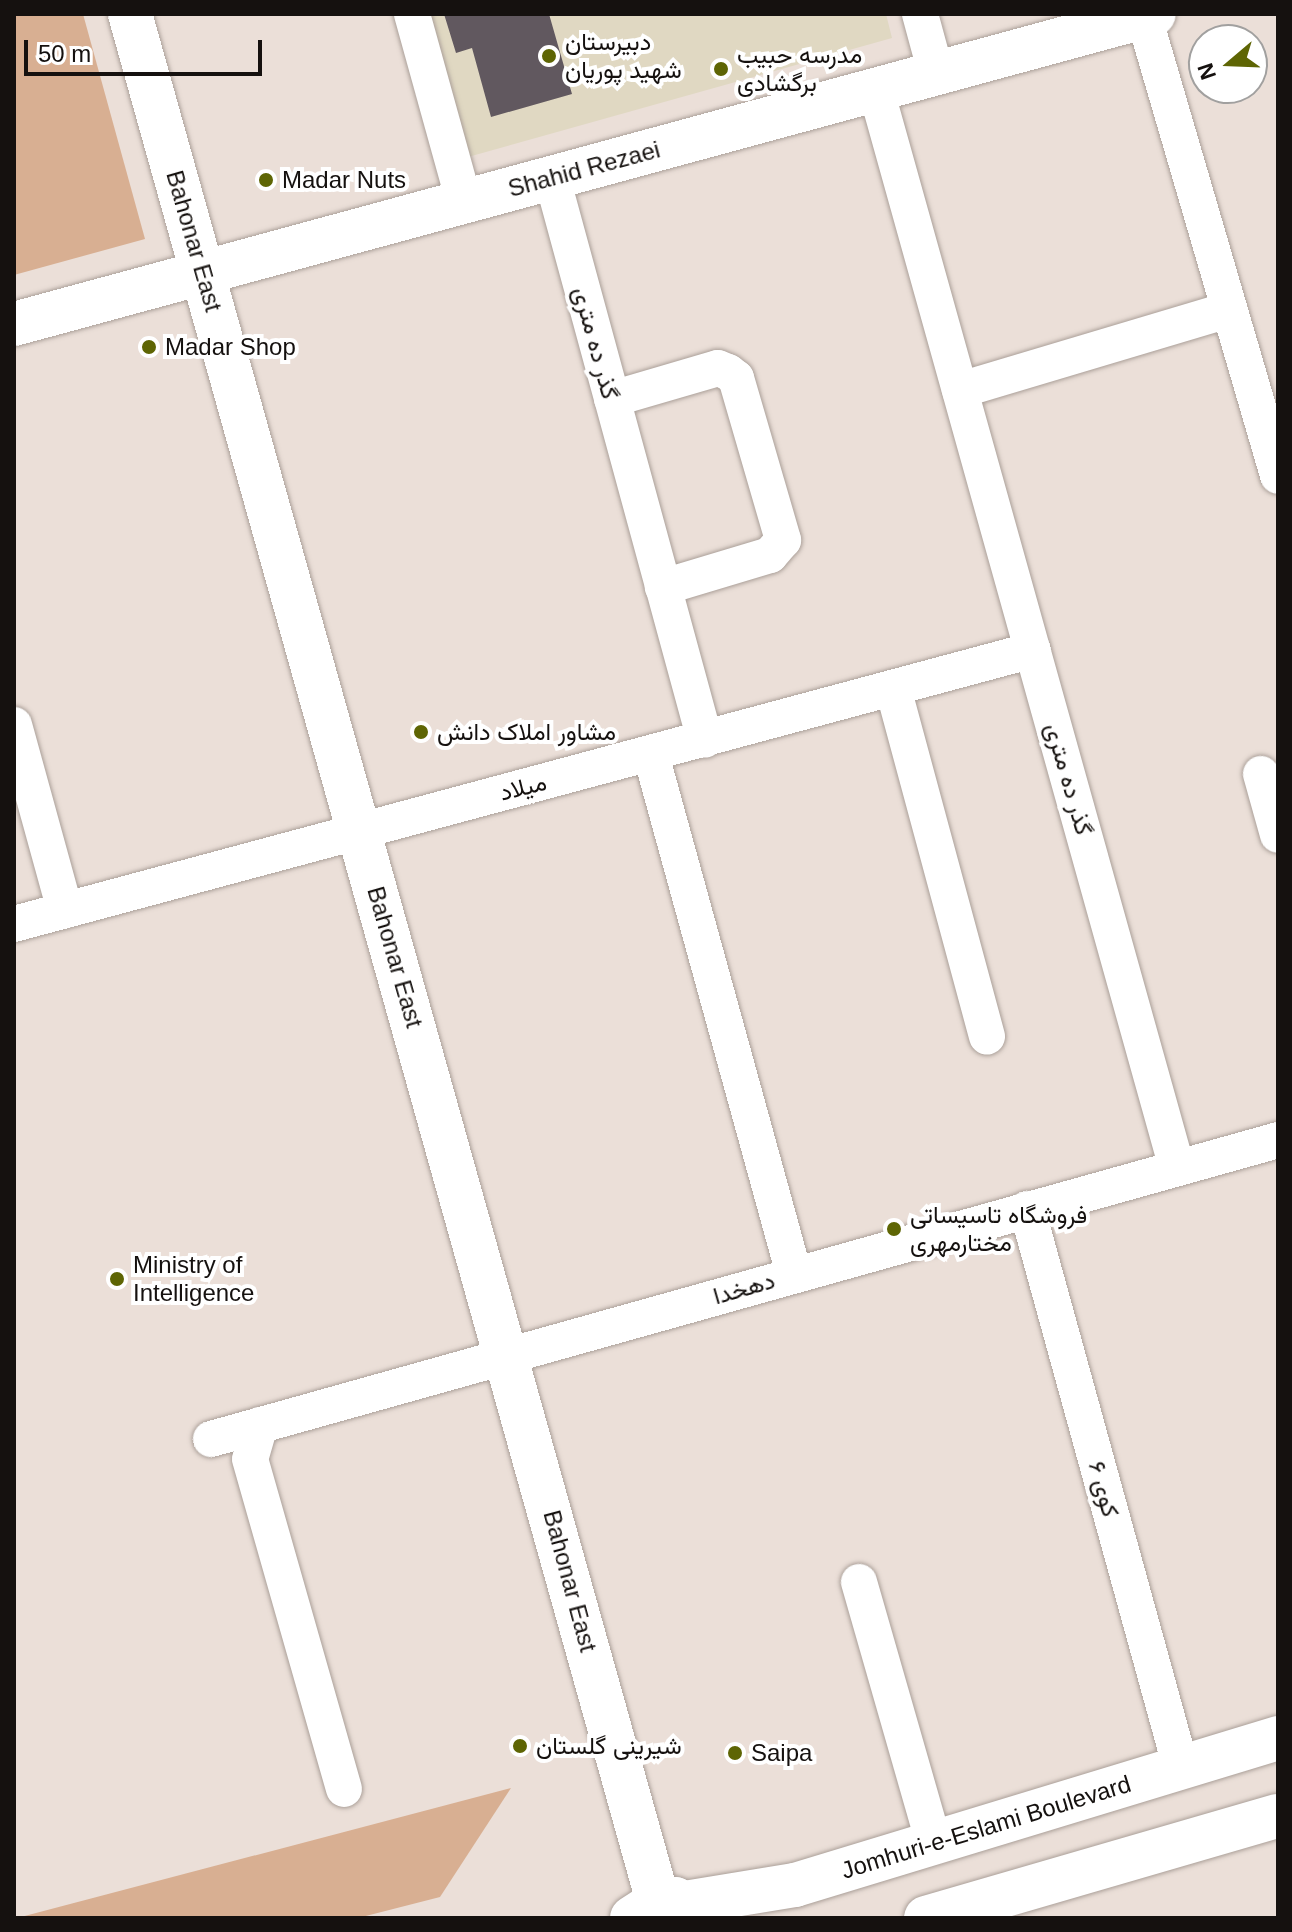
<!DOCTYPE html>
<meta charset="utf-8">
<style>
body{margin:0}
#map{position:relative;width:1292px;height:1932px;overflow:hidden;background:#ebdfd8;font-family:Arial,Vazirmatn,sans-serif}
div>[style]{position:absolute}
.education>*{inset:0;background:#e0d8c2}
.green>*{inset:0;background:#d8af92}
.building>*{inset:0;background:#61585f}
.roads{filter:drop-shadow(0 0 2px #aba099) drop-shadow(0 0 2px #aba099)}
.street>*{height:36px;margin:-18px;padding:0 18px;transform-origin:18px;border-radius:18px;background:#fff}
.secondary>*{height:44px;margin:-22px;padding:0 22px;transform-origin:22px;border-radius:22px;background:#fff}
.primary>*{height:44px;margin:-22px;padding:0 22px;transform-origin:22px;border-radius:22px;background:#fff}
.dots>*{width:22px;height:22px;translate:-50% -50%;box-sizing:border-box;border:4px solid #fff;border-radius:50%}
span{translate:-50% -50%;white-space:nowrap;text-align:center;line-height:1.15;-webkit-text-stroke:8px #fff;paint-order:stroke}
.poi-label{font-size:24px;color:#15110f}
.left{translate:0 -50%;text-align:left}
.street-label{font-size:24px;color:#15110f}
.frame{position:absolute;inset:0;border:16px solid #15110f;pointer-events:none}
.north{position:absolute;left:1188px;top:24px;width:80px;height:80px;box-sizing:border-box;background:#fff;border:2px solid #a1a09f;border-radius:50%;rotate:251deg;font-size:22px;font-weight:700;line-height:32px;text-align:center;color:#15110f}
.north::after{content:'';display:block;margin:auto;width:28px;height:36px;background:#5e6504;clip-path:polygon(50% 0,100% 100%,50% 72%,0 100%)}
.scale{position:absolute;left:24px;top:40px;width:238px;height:36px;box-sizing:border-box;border:4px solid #15110f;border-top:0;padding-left:10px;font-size:24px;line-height:28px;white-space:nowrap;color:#15110f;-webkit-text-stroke:6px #fff;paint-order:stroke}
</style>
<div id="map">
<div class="education">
<div style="clip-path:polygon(429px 14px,886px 14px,892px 38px,468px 157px)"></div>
</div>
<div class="green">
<div style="clip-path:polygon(14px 14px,83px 14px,145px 239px,14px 275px)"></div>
<div style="clip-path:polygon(511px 1788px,440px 1897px,358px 1918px,17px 1918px)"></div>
</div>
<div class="building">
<div style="clip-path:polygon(444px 14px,549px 14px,572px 94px,491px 117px,472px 48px,456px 53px)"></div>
</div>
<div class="roads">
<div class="street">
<div style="left:412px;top:14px;width:195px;rotate:74.5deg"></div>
<div style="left:920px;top:14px;width:61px;rotate:74.8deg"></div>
<div style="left:1144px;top:17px;width:478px;rotate:73.7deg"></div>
<div style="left:876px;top:90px;width:1119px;rotate:74.4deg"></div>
<div style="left:552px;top:178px;width:582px;rotate:74.77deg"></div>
<div style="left:960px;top:390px;width:281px;rotate:-16.6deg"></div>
<div style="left:612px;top:399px;width:110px;rotate:-16.3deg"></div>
<div style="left:718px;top:368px;width:11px;rotate:22deg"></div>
<div style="left:728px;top:372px;width:10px;rotate:37deg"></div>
<div style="left:736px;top:378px;width:169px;rotate:73.8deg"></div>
<div style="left:783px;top:540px;width:20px;rotate:131deg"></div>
<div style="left:770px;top:555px;width:112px;rotate:163.3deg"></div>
<div style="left:893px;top:688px;width:361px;rotate:74.9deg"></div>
<div style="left:14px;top:725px;width:192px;rotate:74.6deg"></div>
<div style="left:651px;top:755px;width:538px;rotate:74.6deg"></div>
<div style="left:1261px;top:774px;width:63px;rotate:74.4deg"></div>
<div style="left:14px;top:924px;width:1055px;rotate:-15.05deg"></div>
<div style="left:1027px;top:1209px;width:580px;rotate:74.6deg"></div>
<div style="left:260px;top:1425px;width:35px;rotate:106deg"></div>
<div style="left:250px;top:1459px;width:343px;rotate:74.1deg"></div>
<div style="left:211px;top:1439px;width:1108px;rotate:-15.65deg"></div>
<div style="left:859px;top:1582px;width:272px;rotate:74deg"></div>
</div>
<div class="secondary">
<div style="left:130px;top:14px;width:1959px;rotate:74.37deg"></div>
<div style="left:14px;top:324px;width:1181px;rotate:-15.21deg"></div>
</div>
<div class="primary">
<div style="left:691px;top:1902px;width:105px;rotate:-9.3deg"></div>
<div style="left:795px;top:1885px;width:505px;rotate:-16.93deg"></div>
<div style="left:632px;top:1918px;width:31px;rotate:-33deg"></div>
<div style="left:658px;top:1901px;width:17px;rotate:-7deg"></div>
<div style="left:675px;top:1899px;width:42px;rotate:26.6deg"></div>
<div style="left:926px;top:1918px;width:366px;rotate:-16.2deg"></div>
</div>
</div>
<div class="dots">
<div style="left:549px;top:56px;background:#5e6504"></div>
<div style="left:721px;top:69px;background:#5e6504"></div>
<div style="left:266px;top:180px;background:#5e6504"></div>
<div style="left:149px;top:347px;background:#5e6504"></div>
<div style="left:421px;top:732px;background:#5e6504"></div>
<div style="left:894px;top:1229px;background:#5e6504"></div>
<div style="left:117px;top:1279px;background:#5e6504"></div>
<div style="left:520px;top:1746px;background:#5e6504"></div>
<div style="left:735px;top:1753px;background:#5e6504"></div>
</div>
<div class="poi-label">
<span class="left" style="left:565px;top:56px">دبیرستان<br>شهید پوریان</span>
<span class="left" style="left:737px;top:69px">مدرسه حبیب<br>برگشادی</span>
<span class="left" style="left:282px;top:180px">Madar Nuts</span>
<span class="left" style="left:165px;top:347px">Madar Shop</span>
<span class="left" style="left:437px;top:732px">مشاور املاک دانش</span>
<span class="left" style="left:910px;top:1229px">فروشگاه تاسیساتی<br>مختارمهری</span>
<span class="left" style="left:133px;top:1279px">Ministry of<br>Intelligence</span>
<span class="left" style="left:536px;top:1746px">شیرینی گلستان</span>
<span class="left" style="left:751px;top:1753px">Saipa</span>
</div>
<div class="street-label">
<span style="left:584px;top:169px;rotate:-15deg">Shahid Rezaei</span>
<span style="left:194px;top:241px;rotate:74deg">Bahonar East</span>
<span style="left:596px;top:343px;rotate:75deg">گذر ده متری</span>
<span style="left:1069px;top:779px;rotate:74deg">گذر ده متری</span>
<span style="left:523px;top:787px;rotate:-14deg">میلاد</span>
<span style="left:395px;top:957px;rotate:74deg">Bahonar East</span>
<span style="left:744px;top:1288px;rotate:-16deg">دهخدا</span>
<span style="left:1104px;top:1489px;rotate:75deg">کوی ۶</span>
<span style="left:570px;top:1581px;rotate:75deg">Bahonar East</span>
<span style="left:986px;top:1827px;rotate:-17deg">Jomhuri-e-Eslami Boulevard</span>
</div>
<div class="frame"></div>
<div class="north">N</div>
<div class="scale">50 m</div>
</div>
